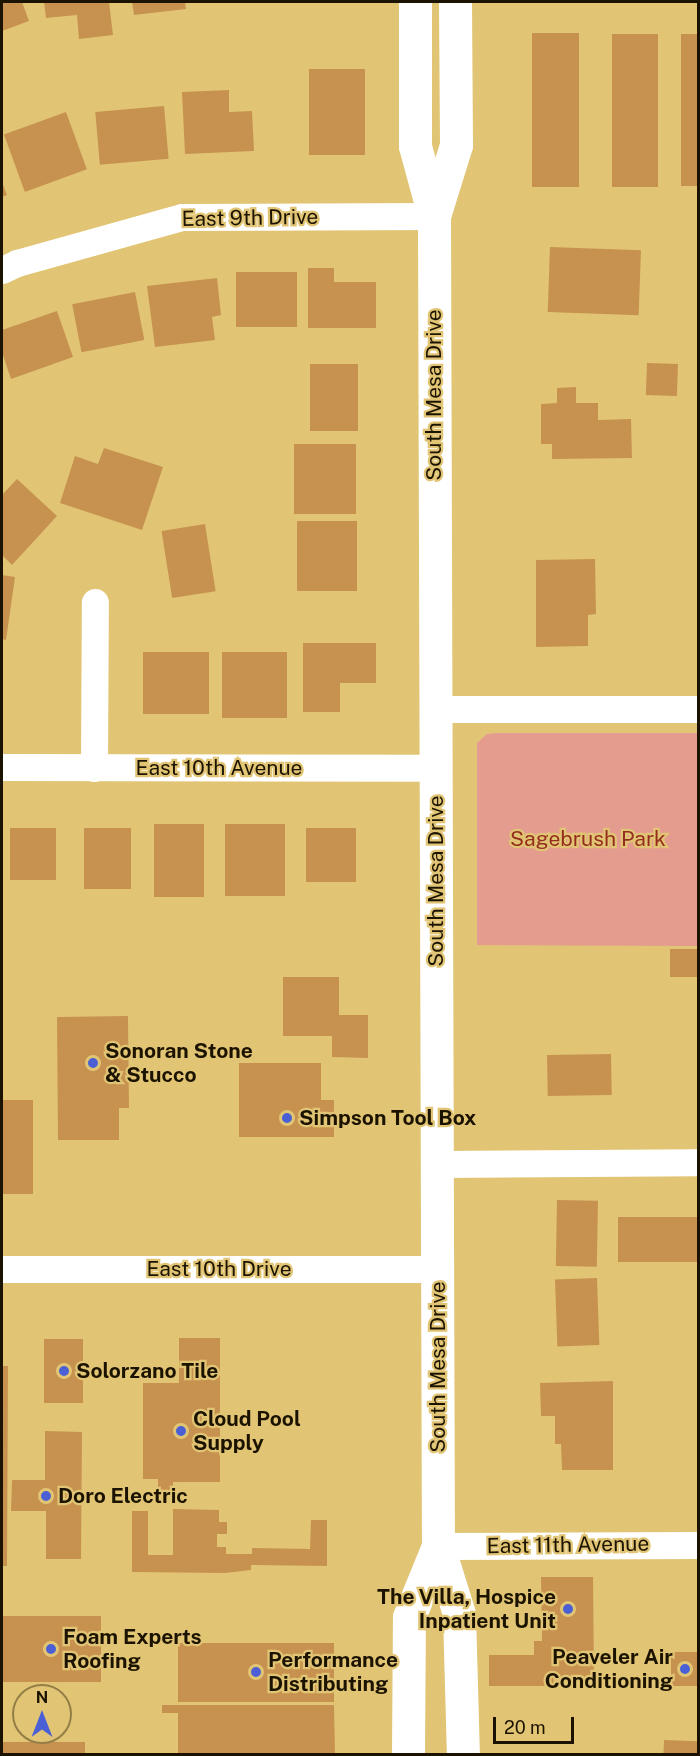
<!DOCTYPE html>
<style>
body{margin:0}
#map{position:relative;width:700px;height:1756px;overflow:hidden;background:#e1c574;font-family:"Public Sans",sans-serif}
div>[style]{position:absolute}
.green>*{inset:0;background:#e49c8f}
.building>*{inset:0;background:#c79250;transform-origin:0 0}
.minor>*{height:27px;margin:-13.5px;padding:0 13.5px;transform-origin:13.5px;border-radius:13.5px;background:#fff}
.secondary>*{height:33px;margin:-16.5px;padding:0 16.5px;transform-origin:16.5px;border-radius:16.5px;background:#fff}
.dots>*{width:16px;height:16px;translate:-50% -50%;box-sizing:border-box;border:3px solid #e1c574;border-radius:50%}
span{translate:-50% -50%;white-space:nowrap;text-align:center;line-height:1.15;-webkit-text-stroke:4.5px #e1c574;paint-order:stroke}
.street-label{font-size:21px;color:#1b1300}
.park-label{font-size:21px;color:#952d1e}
.poi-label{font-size:21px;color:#1b1300;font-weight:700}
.left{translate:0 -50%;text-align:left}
.right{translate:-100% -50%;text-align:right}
.frame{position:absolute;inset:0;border:3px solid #1b1300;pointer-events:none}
.north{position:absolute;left:12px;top:1684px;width:60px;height:60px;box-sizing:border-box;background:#e1c574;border:2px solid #927e46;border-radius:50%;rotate:0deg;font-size:16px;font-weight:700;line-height:24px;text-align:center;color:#1b1300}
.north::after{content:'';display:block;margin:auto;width:21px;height:27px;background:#4a60d4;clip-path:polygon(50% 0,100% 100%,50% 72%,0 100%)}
.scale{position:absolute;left:493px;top:1717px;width:81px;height:27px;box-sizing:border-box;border:3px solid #1b1300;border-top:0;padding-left:8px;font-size:18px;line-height:21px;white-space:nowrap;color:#1b1300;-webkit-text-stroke:4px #e1c574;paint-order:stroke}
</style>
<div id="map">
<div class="green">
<div style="clip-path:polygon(497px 733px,698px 733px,698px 946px,477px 945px,477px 743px,487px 734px)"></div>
</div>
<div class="building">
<div style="clip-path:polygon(2px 2px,22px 2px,29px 21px,2px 31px)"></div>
<div style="clip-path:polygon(44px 2px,109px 2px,113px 35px,79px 39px,77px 15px,46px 18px)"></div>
<div style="clip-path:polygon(132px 2px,185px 2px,186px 9px,134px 15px)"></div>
<div style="left:532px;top:33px;width:47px;height:154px"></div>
<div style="left:612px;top:34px;width:46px;height:153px"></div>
<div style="left:681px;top:34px;width:17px;height:152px"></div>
<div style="left:309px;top:69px;width:56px;height:86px"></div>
<div style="clip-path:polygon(229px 90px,229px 112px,252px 111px,254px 151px,185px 154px,182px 92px)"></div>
<div style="left:164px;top:106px;width:53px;height:69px;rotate:85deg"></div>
<div style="left:66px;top:112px;width:61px;height:66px;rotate:70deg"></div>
<div style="clip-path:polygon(2px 182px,7px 195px,2px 197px)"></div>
<div style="left:550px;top:247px;width:91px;height:65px;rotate:2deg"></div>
<div style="clip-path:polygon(308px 268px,334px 268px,334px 282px,376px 282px,376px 328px,308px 328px)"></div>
<div style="left:236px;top:272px;width:61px;height:55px"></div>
<div style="clip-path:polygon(217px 278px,221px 315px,212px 317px,215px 340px,155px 347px,147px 286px)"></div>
<div style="left:135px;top:292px;width:49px;height:64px;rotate:79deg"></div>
<div style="clip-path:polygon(57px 311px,73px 357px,11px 379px,2px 352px,2px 330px)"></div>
<div style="left:647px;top:363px;width:31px;height:32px;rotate:2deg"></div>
<div style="left:310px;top:364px;width:48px;height:67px"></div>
<div style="clip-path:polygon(576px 387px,576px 403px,598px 403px,598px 420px,631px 419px,632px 458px,552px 459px,552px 444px,541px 444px,541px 404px,557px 403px,557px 388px)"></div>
<div style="left:294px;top:444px;width:62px;height:70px"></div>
<div style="clip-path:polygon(104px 448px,163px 467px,142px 530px,60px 503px,75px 456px,98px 464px)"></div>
<div style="clip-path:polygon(17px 479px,57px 516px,12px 565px,2px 555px,2px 495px)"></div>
<div style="left:297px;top:521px;width:60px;height:70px"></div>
<div style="left:205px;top:524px;width:68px;height:44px;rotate:81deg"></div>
<div style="clip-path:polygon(595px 559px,596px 614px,588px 615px,588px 646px,536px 647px,536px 560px)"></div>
<div style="clip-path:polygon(2px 575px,15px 577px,6px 640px,2px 639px)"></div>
<div style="clip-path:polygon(303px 643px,376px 643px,376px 683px,340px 683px,340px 712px,303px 712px)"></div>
<div style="left:143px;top:652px;width:66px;height:62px"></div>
<div style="left:222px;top:652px;width:65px;height:66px"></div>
<div style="left:154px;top:824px;width:50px;height:73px"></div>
<div style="left:225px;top:824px;width:60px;height:72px"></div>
<div style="left:10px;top:828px;width:46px;height:52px"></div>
<div style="left:84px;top:828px;width:47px;height:61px"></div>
<div style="left:306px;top:828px;width:50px;height:54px"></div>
<div style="left:670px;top:949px;width:28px;height:28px"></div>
<div style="clip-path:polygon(283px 977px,339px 977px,339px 1015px,368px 1015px,368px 1058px,332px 1057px,332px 1036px,283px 1036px)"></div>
<div style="clip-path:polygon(128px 1016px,129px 1108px,119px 1108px,119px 1140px,58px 1140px,57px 1017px)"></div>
<div style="left:611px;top:1054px;width:41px;height:64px;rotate:89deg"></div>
<div style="clip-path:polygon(239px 1063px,321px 1063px,321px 1100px,334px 1100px,334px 1137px,239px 1137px)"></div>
<div style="left:2px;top:1100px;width:31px;height:94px"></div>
<div style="left:557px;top:1200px;width:41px;height:66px;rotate:1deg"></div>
<div style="left:698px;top:1217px;width:45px;height:80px;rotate:90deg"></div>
<div style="left:597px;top:1278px;width:67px;height:42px;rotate:88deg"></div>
<div style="clip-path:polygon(179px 1338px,220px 1338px,220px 1482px,173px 1482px,173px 1493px,158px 1493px,158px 1479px,143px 1479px,143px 1383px,179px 1383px)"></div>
<div style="left:44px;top:1339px;width:39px;height:64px"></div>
<div style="clip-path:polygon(2px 1366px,8px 1366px,7px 1566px,2px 1566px)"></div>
<div style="clip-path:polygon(613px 1381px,613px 1470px,562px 1470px,561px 1444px,555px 1444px,555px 1416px,541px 1416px,540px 1383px)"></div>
<div style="clip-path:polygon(45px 1431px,82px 1432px,81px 1559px,46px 1559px,46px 1511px,11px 1511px,12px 1480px,45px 1480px)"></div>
<div style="clip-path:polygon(173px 1509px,219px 1510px,219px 1522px,227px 1522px,227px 1534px,217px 1534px,217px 1547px,226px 1547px,226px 1554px,252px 1554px,252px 1548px,310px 1549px,311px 1520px,327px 1520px,327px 1566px,251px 1565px,251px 1570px,225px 1573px,132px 1572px,132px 1511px,148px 1511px,148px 1555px,173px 1555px)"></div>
<div style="clip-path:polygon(541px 1577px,593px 1577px,594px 1678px,555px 1678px,555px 1686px,489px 1686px,489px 1655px,534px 1655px,534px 1641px,542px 1641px)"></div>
<div style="left:101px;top:1616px;width:66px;height:99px;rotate:90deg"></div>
<div style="left:178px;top:1643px;width:156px;height:59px"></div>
<div style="left:671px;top:1652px;width:27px;height:34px"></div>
<div style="clip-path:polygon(162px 1705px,334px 1705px,335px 1754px,178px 1754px,178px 1713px,162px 1713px)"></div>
<div style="left:664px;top:1740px;width:34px;height:14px;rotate:2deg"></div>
<div style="left:2px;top:1742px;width:83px;height:12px"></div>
</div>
<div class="minor">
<div style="left:2px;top:270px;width:17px;rotate:-25deg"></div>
<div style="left:17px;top:263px;width:171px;rotate:-15.6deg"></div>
<div style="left:182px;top:217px;width:252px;rotate:-0.2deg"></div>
<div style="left:435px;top:709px;width:263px"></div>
<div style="left:2px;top:767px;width:434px;rotate:0.1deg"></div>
<div style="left:94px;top:768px;width:166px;rotate:-89.7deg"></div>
<div style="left:437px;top:1164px;width:261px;rotate:-0.4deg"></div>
<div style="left:2px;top:1269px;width:435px"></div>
<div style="left:438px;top:1546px;width:260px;rotate:-0.2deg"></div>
</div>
<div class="secondary">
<div style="left:415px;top:2px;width:144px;rotate:90deg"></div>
<div style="left:415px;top:146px;width:73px;rotate:74.8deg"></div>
<div style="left:434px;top:216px;width:1330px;rotate:89.83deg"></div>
<div style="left:438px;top:1546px;width:71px;rotate:72.8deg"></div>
<div style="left:459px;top:1614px;width:140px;rotate:88.4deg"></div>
<div style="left:434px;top:216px;width:74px;rotate:-72.8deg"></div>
<div style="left:456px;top:145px;width:143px;rotate:-90.4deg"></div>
<div style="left:408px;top:1754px;width:137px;rotate:-89.6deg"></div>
<div style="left:409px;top:1617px;width:77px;rotate:-67.8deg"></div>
</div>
<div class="dots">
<div style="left:93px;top:1063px;background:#4a60d4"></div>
<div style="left:287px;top:1118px;background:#4a60d4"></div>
<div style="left:64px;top:1371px;background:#4a60d4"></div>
<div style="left:181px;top:1431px;background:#4a60d4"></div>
<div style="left:46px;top:1496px;background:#4a60d4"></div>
<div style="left:568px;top:1609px;background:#4a60d4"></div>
<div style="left:51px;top:1649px;background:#4a60d4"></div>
<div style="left:685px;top:1669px;background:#4a60d4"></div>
<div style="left:256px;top:1672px;background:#4a60d4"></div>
</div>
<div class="street-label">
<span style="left:250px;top:218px;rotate:-1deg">East 9th Drive</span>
<span style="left:434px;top:395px;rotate:-90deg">South Mesa Drive</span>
<span style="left:219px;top:768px">East 10th Avenue</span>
<span style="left:436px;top:881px;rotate:-90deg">South Mesa Drive</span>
<span style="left:219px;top:1269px">East 10th Drive</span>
<span style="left:438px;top:1367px;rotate:-90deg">South Mesa Drive</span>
<span style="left:568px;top:1545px;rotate:-1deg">East 11th Avenue</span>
</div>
<div class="park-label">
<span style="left:588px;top:839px">Sagebrush Park</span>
</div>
<div class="poi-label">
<span class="left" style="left:105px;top:1063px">Sonoran Stone<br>&amp; Stucco</span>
<span class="left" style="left:299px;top:1118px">Simpson Tool Box</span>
<span class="left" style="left:76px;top:1371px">Solorzano Tile</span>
<span class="left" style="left:193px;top:1431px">Cloud Pool<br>Supply</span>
<span class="left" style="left:58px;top:1496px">Doro Electric</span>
<span class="right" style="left:556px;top:1609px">The Villa, Hospice<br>Inpatient Unit</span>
<span class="left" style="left:63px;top:1649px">Foam Experts<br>Roofing</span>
<span class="right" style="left:673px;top:1669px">Peaveler Air<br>Conditioning</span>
<span class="left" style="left:268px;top:1672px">Performance<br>Distributing</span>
</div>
<div class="frame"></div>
<div class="north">N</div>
<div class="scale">20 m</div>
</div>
